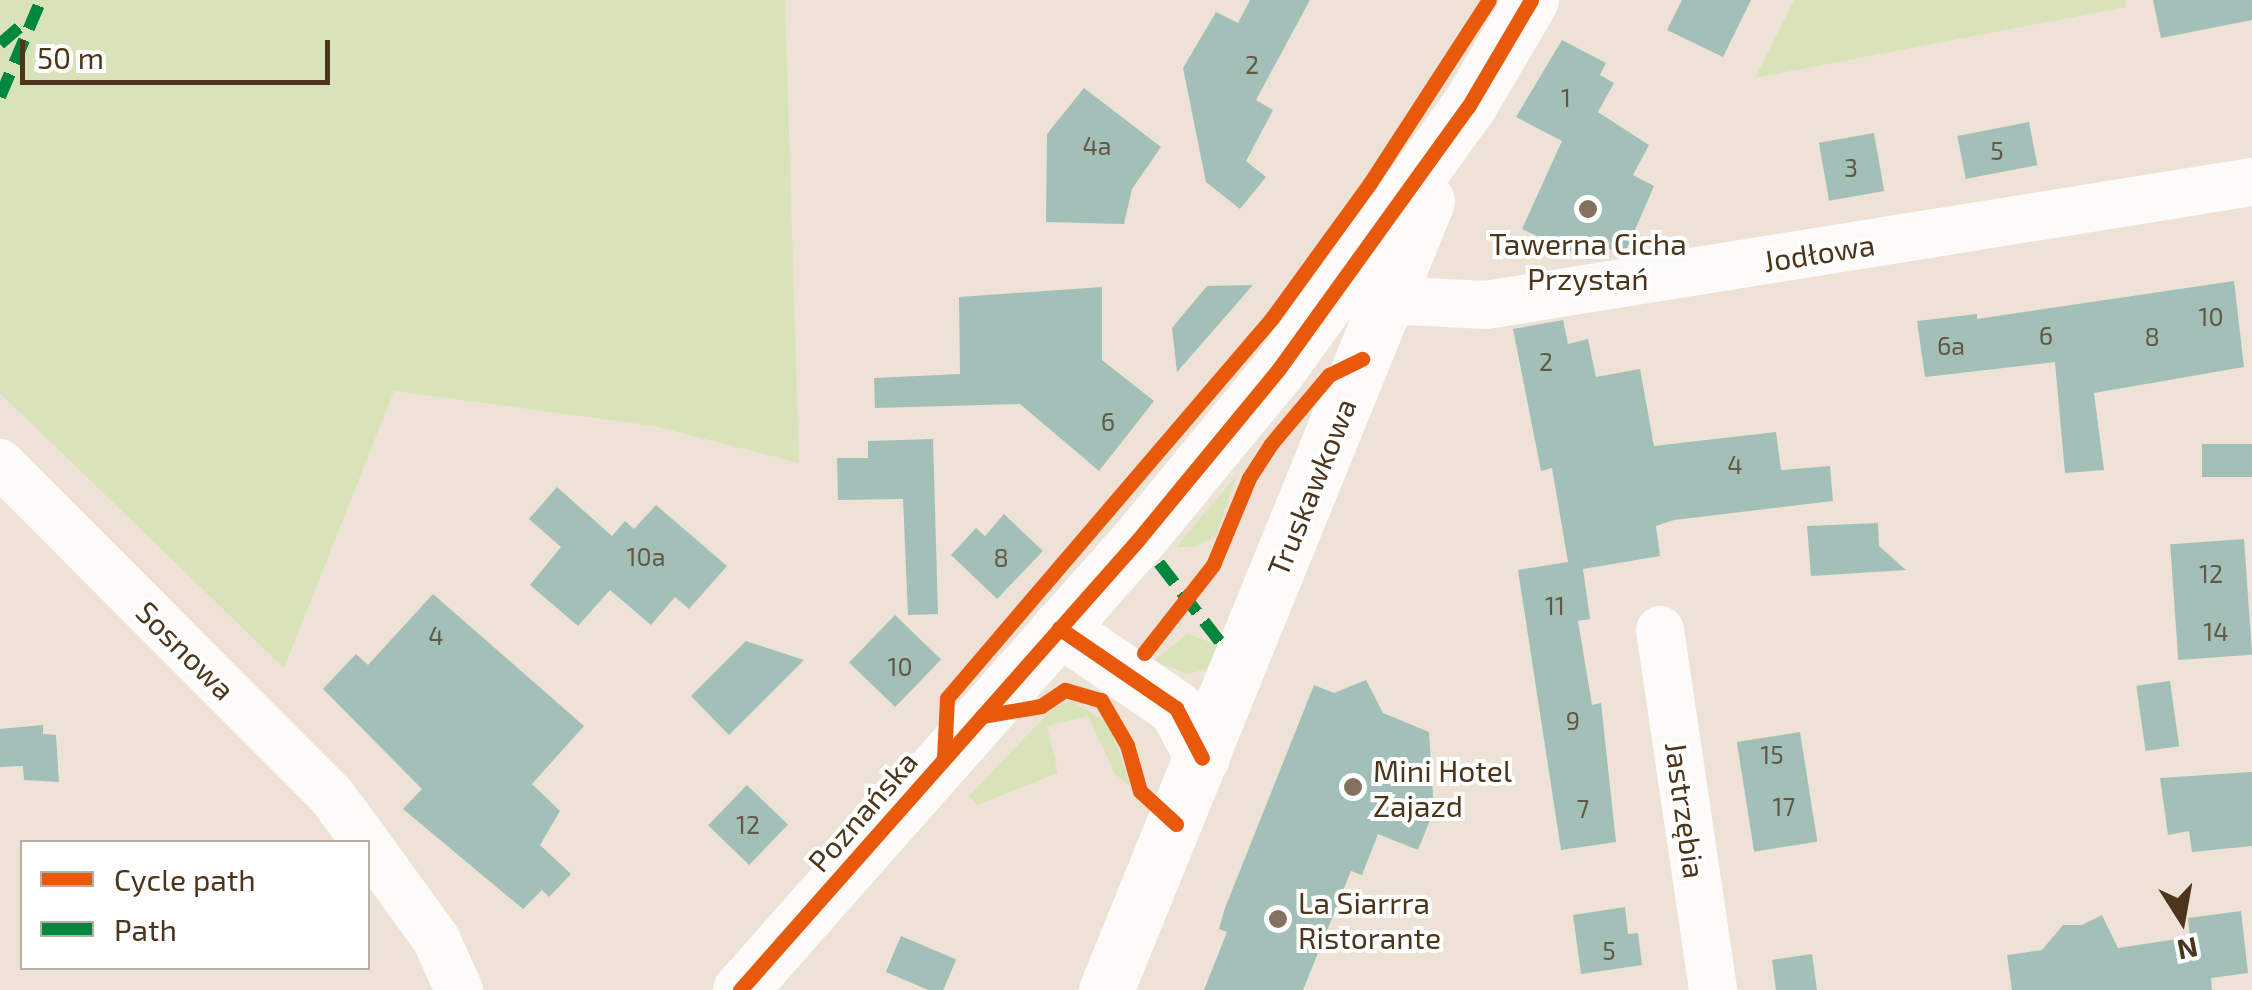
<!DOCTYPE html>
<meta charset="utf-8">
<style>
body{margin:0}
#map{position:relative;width:2252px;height:990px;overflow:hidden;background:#eee2d6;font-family:"Exo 2",sans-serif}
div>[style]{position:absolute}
.green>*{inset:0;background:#d9e3b9}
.building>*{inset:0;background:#a2c0b8;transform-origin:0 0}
.street>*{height:48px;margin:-24px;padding:0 24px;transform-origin:24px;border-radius:24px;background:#fcfbf9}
.secondary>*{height:55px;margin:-27.5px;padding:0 27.5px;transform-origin:27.5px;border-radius:27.5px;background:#fcfbf9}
.quiet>*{height:12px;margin-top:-6px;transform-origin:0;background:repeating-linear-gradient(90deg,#00873e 0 25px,transparent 0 37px)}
.cycleway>*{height:15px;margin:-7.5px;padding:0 7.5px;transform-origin:7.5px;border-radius:7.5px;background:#e8590c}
.dots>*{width:28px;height:28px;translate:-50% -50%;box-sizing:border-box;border:5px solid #fff;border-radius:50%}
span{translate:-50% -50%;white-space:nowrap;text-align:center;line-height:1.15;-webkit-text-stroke:8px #fff;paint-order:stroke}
.number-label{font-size:25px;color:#625844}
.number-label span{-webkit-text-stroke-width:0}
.poi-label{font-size:30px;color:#4c351d}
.left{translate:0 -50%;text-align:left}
.street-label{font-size:30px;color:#4c351d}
.legend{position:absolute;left:20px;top:840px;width:350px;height:130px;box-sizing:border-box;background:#fff;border:2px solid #b7aea5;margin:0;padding:12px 18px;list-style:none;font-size:30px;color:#4c351d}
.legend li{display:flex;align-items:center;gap:20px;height:50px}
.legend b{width:50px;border:2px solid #b7aea5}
.north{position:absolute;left:2132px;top:870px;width:100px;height:100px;-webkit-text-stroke:8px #fff;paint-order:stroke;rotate:169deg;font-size:28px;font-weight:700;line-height:40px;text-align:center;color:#4c351d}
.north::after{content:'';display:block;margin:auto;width:35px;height:45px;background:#4c351d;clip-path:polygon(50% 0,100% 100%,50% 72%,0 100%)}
.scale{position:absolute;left:20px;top:40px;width:310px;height:45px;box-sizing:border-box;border:5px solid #4c351d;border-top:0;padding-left:12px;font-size:30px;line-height:35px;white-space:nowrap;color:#4c351d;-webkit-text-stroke:8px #fff;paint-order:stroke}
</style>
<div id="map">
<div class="green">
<div style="clip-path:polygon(0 0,785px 0,799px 463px,654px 426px,394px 391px,284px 668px,0 393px)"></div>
<div style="clip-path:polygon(1794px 0,2125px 0,2126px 7px,1755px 78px)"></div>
<div style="clip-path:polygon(1237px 475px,1216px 536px,1195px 547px,1176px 547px)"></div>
<div style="clip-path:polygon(1187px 634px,1224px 647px,1206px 669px,1188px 674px,1154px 661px)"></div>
<div style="clip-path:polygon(1072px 701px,1109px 724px,1131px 787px,1115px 774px,1088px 716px,1047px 726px,1058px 773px,977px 805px,969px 796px,1055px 706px)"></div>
</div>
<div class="building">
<div style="clip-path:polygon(1250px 0,1310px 0,1256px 100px,1273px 110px,1246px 161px,1266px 177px,1240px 209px,1206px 182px,1183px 68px,1216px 12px,1238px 23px)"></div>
<div style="clip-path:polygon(1682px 0,1751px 0,1723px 57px,1667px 30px)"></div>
<div style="clip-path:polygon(2153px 0,2252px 0,2252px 20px,2161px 38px)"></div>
<div style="clip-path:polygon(1562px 40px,1606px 63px,1600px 75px,1614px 83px,1598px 112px,1649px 145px,1633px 175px,1654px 186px,1624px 255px,1598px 244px,1589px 260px,1522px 229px,1562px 141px,1516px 117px)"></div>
<div style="clip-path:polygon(1084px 88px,1161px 147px,1132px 189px,1124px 224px,1046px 222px,1047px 134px)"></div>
<div style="left:2029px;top:122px;width:44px;height:73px;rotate:79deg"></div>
<div style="left:1874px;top:133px;width:59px;height:56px;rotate:80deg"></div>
<div style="clip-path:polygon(2234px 281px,2244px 367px,2094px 393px,2104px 470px,2065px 473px,2055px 362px,1925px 377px,1917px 321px,1977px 314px,1977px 319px)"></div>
<div style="clip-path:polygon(1253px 285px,1177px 372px,1172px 328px,1207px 286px)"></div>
<div style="clip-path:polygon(1102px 287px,1102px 360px,1154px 401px,1099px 471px,1020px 404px,875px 408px,874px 378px,960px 374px,959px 297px)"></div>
<div style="clip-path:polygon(1563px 320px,1568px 344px,1588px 339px,1596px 377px,1640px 369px,1654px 446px,1776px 432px,1781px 470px,1830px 466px,1833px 501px,1674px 520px,1656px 526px,1660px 556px,1583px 569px,1590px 619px,1578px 621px,1592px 705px,1601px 703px,1616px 842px,1561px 850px,1518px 570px,1568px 562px,1552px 468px,1541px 471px,1513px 329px)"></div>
<div style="clip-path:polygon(933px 439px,938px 614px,908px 615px,903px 499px,838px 500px,837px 458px,868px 458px,868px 441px)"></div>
<div style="left:2252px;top:444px;width:33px;height:50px;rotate:90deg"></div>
<div style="clip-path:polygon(557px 487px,612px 536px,625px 521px,634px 529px,656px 505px,727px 566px,689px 609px,675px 597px,651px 625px,610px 590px,578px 626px,530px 585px,561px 547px,529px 519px)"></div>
<div style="clip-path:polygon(1004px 514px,1043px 551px,997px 599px,951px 555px,976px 528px,985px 536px)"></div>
<div style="clip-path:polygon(1878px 523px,1879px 546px,1906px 570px,1811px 576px,1807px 526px)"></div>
<div style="left:2244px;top:539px;width:116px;height:74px;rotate:86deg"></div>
<div style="clip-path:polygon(433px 594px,584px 726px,532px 784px,560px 811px,540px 845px,571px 874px,549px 897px,542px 890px,523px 909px,403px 809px,422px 789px,323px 689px,356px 654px,368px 665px)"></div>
<div style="left:895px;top:615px;width:64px;height:66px;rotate:44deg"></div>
<div style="clip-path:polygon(746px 641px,804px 660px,729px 735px,691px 696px)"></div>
<div style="clip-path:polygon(1366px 680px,1383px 713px,1429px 732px,1434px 810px,1418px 850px,1378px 834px,1362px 875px,1351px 871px,1303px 990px,1204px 990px,1227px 932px,1219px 929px,1225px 908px,1314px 685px,1334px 693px)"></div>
<div style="left:2170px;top:681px;width:66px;height:34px;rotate:82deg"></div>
<div style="clip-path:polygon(43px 725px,43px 734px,56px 735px,59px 782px,24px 780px,23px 766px,0 767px,0 729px)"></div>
<div style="left:1800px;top:732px;width:111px;height:64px;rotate:81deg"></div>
<div style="clip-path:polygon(2252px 772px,2252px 846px,2192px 852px,2189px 831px,2168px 835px,2160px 778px)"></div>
<div style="left:747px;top:785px;width:57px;height:56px;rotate:44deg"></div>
<div style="clip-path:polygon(1625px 907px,1628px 934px,1638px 933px,1642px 965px,1581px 974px,1573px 915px)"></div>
<div style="clip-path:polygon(2241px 911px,2248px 973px,2211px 978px,2212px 990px,2012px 990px,2007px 955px,2042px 950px,2063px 925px,2082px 925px,2102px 915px,2118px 948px,2190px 937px,2188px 918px)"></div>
<div style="left:901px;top:936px;width:60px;height:39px;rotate:23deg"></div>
<div style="clip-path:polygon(1812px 954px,1817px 990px,1776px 990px,1772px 960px)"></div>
</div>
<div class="street">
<div style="left:1385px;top:300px;width:101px;rotate:2.8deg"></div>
<div style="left:1486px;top:305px;width:776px;rotate:-9.12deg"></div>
<div style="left:0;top:463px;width:469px;rotate:45.1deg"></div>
<div style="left:331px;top:795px;width:59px;rotate:53.3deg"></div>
<div style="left:1660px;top:630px;width:364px;rotate:81.6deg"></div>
<div style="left:368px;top:845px;width:116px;rotate:54.1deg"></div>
<div style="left:436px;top:939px;width:56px;rotate:65.7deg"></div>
</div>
<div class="secondary">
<div style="left:1059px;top:628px;width:142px;rotate:34.4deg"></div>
<div style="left:1176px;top:708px;width:56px;rotate:62.5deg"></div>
<div style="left:740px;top:990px;width:599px;rotate:-48.52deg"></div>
<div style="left:1137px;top:541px;width:222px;rotate:-50.5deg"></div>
<div style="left:1278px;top:370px;width:324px;rotate:-54.2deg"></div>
<div style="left:1468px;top:107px;width:124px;rotate:-59.5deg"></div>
<div style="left:1106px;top:990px;width:852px;rotate:-67.86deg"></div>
</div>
<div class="quiet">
<div style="left:0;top:44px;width:33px;rotate:-41deg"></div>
<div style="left:0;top:97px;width:105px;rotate:-67.1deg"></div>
<div style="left:1159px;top:563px;width:100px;rotate:52.3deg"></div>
</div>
<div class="cycleway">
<div style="left:1059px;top:628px;width:142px;rotate:34.4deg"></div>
<div style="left:1176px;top:708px;width:56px;rotate:62.5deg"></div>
<div style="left:1144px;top:653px;width:112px;rotate:-51.9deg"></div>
<div style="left:1213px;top:565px;width:94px;rotate:-67.5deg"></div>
<div style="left:1249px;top:478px;width:40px;rotate:-57.1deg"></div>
<div style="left:1271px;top:444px;width:90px;rotate:-50deg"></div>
<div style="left:1329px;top:375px;width:37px;rotate:-26deg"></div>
<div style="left:982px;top:716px;width:60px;rotate:-9.6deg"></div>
<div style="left:1041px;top:706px;width:29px;rotate:-34deg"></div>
<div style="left:1065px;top:690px;width:37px;rotate:16deg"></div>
<div style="left:1101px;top:700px;width:52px;rotate:60deg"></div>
<div style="left:1127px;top:745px;width:48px;rotate:74.2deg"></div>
<div style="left:1140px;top:791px;width:49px;rotate:42.5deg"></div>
<div style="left:944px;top:758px;width:60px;rotate:-87.1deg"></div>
<div style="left:947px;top:698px;width:500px;rotate:-49.46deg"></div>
<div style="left:1272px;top:318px;width:167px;rotate:-54deg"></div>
<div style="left:1370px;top:183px;width:218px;rotate:-57deg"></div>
<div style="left:740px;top:990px;width:599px;rotate:-48.52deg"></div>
<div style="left:1137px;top:541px;width:222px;rotate:-50.5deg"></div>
<div style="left:1278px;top:370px;width:324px;rotate:-54.2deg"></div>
<div style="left:1468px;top:107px;width:124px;rotate:-59.5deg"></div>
</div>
<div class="dots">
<div style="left:1588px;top:209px;background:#85725e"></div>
<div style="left:1353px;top:787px;background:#85725e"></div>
<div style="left:1278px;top:919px;background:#85725e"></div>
</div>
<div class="number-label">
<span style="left:1252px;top:64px">2</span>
<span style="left:1566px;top:97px">1</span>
<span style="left:1097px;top:145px">4a</span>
<span style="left:1997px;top:150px">5</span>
<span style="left:1851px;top:167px">3</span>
<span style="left:2211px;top:316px">10</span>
<span style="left:2046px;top:335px">6</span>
<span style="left:2152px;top:336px">8</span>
<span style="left:1951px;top:345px">6a</span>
<span style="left:1546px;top:361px">2</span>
<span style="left:1108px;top:421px">6</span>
<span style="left:1735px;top:464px">4</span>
<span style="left:646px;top:556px">10a</span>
<span style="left:1001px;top:557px">8</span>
<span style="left:2211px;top:573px">12</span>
<span style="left:1555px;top:605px">11</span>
<span style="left:2216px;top:631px">14</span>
<span style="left:436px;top:635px">4</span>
<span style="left:900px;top:666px">10</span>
<span style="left:1573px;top:720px">9</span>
<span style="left:1772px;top:754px">15</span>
<span style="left:1784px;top:806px">17</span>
<span style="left:1583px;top:808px">7</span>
<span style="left:748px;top:824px">12</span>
<span style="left:1609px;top:950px">5</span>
</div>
<div class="poi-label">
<span style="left:1588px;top:260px">Tawerna Cicha<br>Przystań</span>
<span class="left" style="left:1373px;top:787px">Mini Hotel<br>Zajazd</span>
<span class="left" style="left:1298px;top:919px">La Siarrra<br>Ristorante</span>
</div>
<div class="street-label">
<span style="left:1819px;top:252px;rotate:-9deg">Jodłowa</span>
<span style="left:1311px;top:487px;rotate:-68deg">Truskawkowa</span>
<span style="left:186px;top:650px;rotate:45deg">Sosnowa</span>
<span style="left:1686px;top:810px;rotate:82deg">Jastrzębia</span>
<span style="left:862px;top:811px;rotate:-49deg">Poznańska</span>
</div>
<ul class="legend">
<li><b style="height:12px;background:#e8590c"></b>Cycle path</li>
<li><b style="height:12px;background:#00873e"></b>Path</li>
</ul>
<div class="north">N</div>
<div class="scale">50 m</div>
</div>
